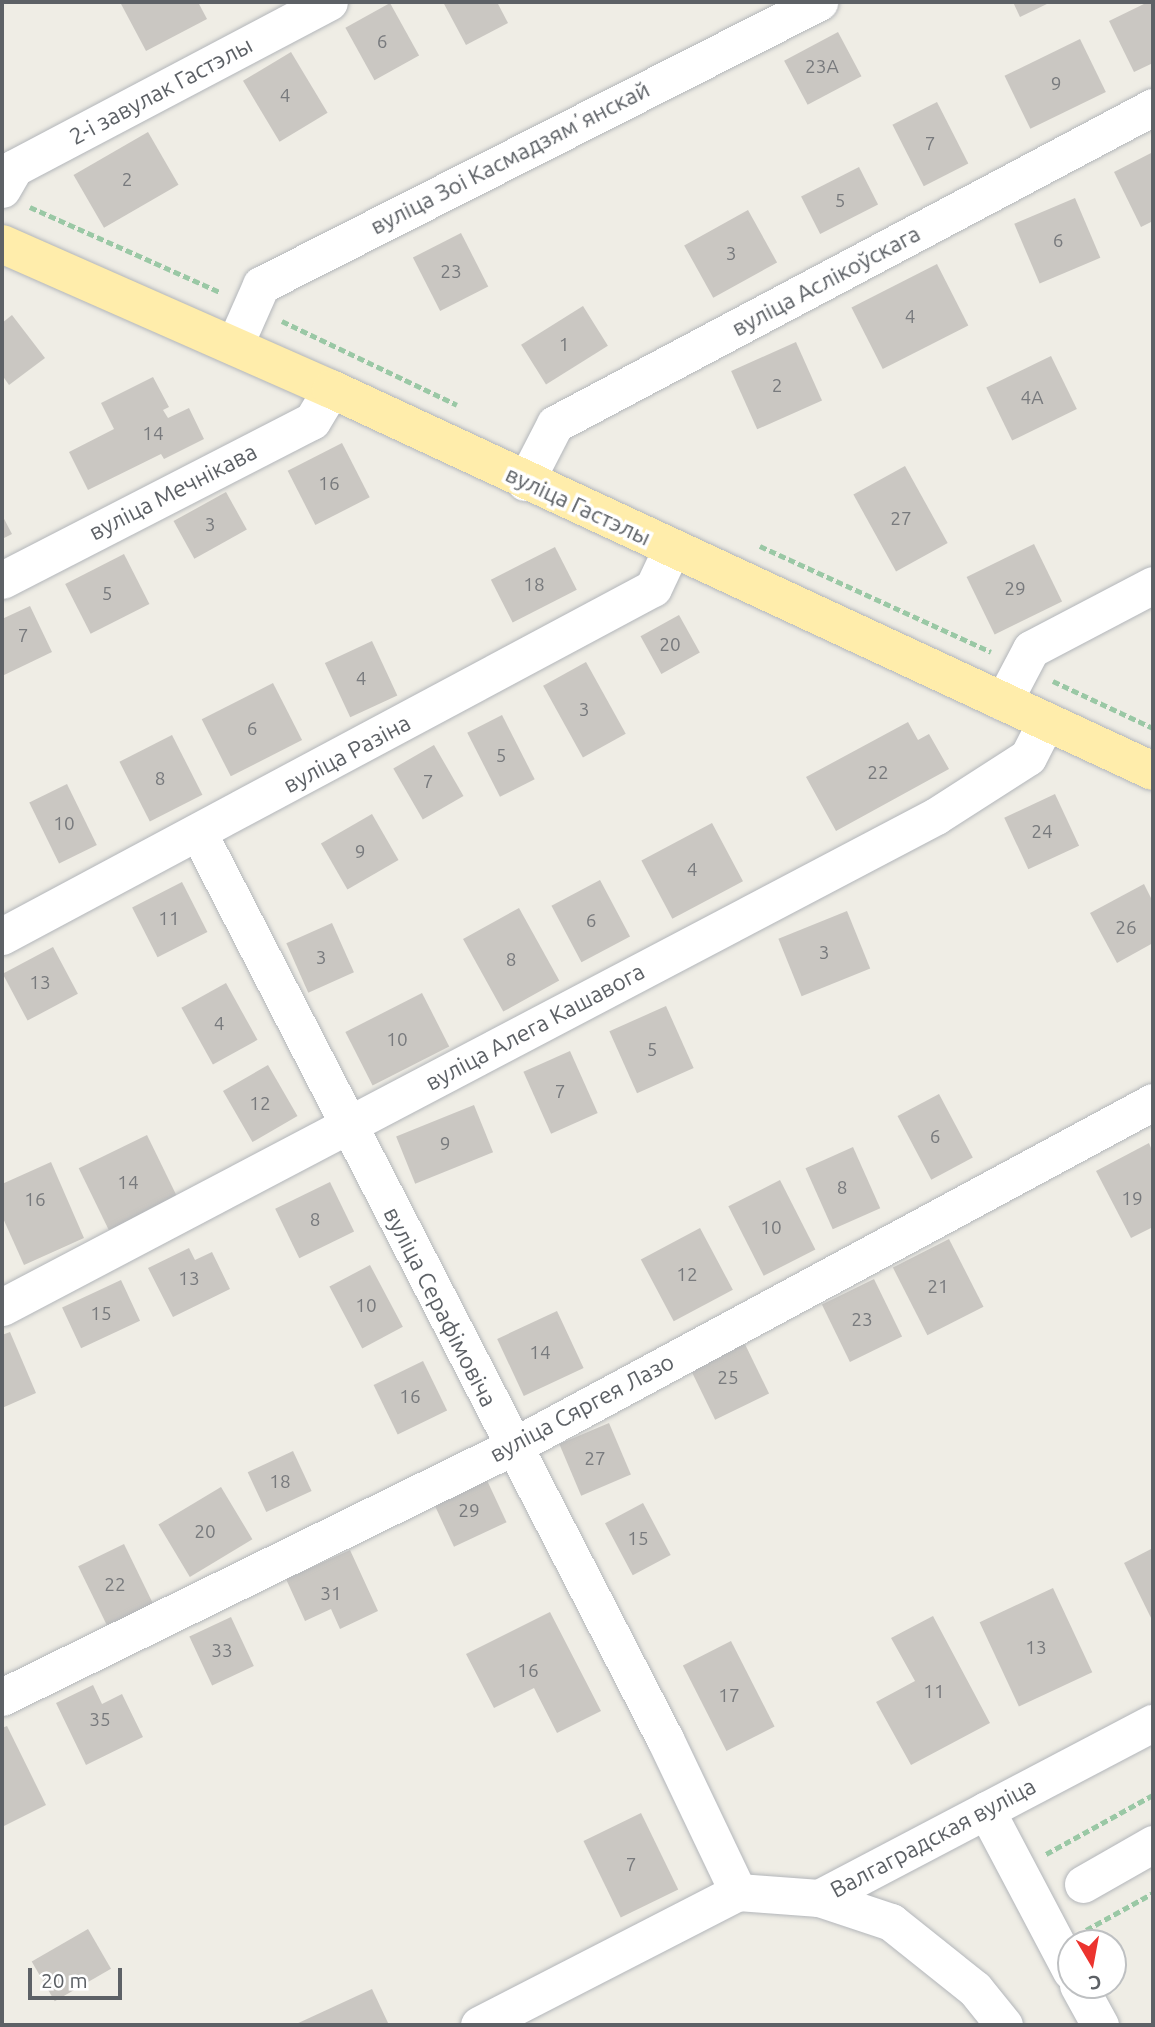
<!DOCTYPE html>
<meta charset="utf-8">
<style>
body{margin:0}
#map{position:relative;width:1155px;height:2027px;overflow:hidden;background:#efede5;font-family:Ubuntu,sans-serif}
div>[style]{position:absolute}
.building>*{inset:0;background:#cac7c2;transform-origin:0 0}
.path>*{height:4.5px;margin-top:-2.25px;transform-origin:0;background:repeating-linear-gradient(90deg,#9ac8a5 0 7px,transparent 0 10.5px)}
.roads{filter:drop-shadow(0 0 2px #b3b6ba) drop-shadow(0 0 2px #b3b6ba)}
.minor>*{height:37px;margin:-18.5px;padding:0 18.5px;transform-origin:18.5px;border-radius:18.5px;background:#fff}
.major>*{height:38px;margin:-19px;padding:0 19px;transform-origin:19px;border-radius:19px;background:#ffedab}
span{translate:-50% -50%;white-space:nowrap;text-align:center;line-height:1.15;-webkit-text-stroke:7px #fff;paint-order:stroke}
.number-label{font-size:19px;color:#787a7d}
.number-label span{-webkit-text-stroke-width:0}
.street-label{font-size:23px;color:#5d6166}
.frame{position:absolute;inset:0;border:4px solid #5d6166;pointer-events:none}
.north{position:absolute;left:1057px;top:1929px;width:70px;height:70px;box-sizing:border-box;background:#fff;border:2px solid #bec0c2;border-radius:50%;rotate:170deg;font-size:19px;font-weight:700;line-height:28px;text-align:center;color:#5d6166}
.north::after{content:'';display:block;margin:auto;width:24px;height:32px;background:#ec342f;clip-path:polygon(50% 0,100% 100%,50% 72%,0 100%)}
.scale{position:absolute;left:28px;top:1968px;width:94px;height:32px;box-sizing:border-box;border:4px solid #5d6166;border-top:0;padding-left:9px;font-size:21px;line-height:24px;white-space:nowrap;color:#5d6166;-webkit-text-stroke:5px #fff;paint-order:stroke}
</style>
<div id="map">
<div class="building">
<div style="clip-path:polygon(120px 2px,198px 2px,207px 19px,146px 51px)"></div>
<div style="clip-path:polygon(443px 2px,497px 2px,508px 23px,466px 45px)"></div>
<div style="clip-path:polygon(1013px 2px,1051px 2px,1020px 17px)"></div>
<div style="clip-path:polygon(1148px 2px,1153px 2px,1153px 63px,1134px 72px,1109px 21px)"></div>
<div style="left:390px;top:3px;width:60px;height:51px;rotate:61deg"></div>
<div style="left:838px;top:32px;width:50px;height:61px;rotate:62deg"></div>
<div style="left:1080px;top:39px;width:59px;height:84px;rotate:64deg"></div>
<div style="left:291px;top:52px;width:71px;height:56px;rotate:59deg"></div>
<div style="left:937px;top:102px;width:69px;height:50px;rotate:63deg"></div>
<div style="left:148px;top:132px;width:61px;height:86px;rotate:60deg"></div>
<div style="clip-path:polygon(1153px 152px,1153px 221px,1141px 227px,1114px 172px)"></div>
<div style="left:859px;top:167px;width:42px;height:65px;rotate:63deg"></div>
<div style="left:1075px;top:198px;width:65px;height:66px;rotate:67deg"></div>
<div style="left:748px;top:210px;width:60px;height:73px;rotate:61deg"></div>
<div style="left:461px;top:233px;width:60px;height:54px;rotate:63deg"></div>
<div style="left:937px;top:264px;width:69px;height:96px;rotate:63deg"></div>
<div style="left:583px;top:306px;width:47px;height:73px;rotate:58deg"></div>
<div style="clip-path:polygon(12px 315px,45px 358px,9px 385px,2px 375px,2px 323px)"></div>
<div style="left:796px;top:342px;width:64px;height:71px;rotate:66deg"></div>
<div style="left:1051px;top:356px;width:59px;height:72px;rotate:64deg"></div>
<div style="clip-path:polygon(153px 377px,169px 407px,163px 410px,168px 418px,189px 408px,204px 439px,164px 459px,161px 454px,88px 490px,69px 452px,114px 429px,101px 403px)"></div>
<div style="left:342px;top:443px;width:61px;height:61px;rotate:63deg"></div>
<div style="left:905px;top:466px;width:88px;height:59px;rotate:61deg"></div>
<div style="left:226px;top:492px;width:43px;height:60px;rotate:61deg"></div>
<div style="clip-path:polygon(2px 515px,12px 534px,2px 539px)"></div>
<div style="left:1034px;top:544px;width:64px;height:75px;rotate:64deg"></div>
<div style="left:555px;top:547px;width:48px;height:72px;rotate:63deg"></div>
<div style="left:124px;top:554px;width:56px;height:66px;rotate:63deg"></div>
<div style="clip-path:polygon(30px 606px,52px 652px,2px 676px,2px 619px)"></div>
<div style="left:679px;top:615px;width:43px;height:44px;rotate:61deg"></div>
<div style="left:372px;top:641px;width:60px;height:52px;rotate:65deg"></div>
<div style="left:586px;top:662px;width:82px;height:49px;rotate:61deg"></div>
<div style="left:273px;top:683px;width:64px;height:80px;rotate:63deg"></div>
<div style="left:502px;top:715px;width:72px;height:39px;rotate:63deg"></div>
<div style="clip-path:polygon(908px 722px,918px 740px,929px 734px,949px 769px,836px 831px,806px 777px)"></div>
<div style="left:172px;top:735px;width:67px;height:59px;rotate:63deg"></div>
<div style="left:434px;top:745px;width:59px;height:47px;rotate:60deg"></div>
<div style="left:67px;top:784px;width:68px;height:42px;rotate:64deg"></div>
<div style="left:1055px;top:794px;width:57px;height:56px;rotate:65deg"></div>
<div style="left:372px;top:814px;width:53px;height:59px;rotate:60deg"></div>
<div style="left:712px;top:823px;width:66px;height:80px;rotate:62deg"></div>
<div style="left:600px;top:880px;width:64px;height:55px;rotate:62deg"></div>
<div style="left:182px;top:882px;width:56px;height:56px;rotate:63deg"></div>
<div style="clip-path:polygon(1144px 884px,1153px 902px,1153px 943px,1117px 963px,1090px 913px)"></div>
<div style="left:519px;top:908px;width:83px;height:64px;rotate:61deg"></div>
<div style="left:847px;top:911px;width:62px;height:74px;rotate:68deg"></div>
<div style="left:332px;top:923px;width:54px;height:50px;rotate:66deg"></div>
<div style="left:53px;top:947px;width:53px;height:57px;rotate:62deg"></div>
<div style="left:226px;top:983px;width:65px;height:51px;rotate:61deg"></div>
<div style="left:422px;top:993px;width:60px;height:86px;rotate:63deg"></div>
<div style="left:666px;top:1006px;width:68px;height:62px;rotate:66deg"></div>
<div style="left:570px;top:1051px;width:68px;height:51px;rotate:66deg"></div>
<div style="left:268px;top:1065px;width:59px;height:52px;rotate:60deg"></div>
<div style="left:939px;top:1094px;width:72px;height:47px;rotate:62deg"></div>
<div style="left:474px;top:1105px;width:51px;height:84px;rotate:68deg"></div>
<div style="left:147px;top:1135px;width:69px;height:76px;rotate:64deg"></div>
<div style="clip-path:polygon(1149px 1143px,1153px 1153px,1153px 1227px,1131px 1238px,1096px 1171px)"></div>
<div style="left:853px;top:1147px;width:67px;height:52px;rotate:66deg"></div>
<div style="clip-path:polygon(51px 1162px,84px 1238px,24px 1265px,2px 1216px,2px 1184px)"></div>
<div style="left:780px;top:1180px;width:78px;height:58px;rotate:63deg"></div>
<div style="left:330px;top:1182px;width:55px;height:61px;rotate:64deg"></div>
<div style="left:700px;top:1228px;width:70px;height:67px;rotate:62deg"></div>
<div style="left:949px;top:1239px;width:76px;height:63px;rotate:63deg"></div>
<div style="clip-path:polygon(189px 1248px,195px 1260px,212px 1252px,230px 1289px,173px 1317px,148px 1268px)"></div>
<div style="left:370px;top:1265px;width:70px;height:46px;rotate:62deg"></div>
<div style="left:874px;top:1279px;width:64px;height:58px;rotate:64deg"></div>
<div style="left:121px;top:1280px;width:45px;height:65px;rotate:65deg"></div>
<div style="left:557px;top:1311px;width:63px;height:66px;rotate:65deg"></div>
<div style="clip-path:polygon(10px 1332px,36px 1393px,2px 1408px,2px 1335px)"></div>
<div style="left:741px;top:1336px;width:64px;height:60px;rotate:64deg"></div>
<div style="left:423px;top:1361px;width:55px;height:55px;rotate:64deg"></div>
<div style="left:609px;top:1423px;width:56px;height:54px;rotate:67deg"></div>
<div style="left:293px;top:1451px;width:44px;height:50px;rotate:65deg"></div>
<div style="left:485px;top:1476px;width:51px;height:58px;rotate:65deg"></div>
<div style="left:221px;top:1487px;width:61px;height:73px;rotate:59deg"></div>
<div style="left:643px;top:1503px;width:59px;height:43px;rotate:62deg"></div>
<div style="left:124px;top:1544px;width:67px;height:51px;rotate:64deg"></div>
<div style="clip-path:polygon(1153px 1548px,1153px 1622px,1124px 1563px)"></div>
<div style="clip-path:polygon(350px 1550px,378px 1611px,340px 1629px,331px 1609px,305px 1621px,286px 1579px)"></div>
<div style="left:1053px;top:1588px;width:93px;height:81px;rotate:65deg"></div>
<div style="clip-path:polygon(550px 1612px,601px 1711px,557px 1733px,534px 1688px,494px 1708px,466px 1654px)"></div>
<div style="clip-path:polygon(933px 1616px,990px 1723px,911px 1765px,876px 1702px,915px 1681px,891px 1638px)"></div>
<div style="left:231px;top:1617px;width:54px;height:46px;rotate:65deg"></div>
<div style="left:731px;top:1641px;width:96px;height:54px;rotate:63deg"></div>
<div style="clip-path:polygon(93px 1685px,102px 1704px,122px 1694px,143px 1737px,86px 1765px,56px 1703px)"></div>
<div style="clip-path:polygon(7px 1726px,46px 1805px,2px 1827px,2px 1728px)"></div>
<div style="left:641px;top:1813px;width:85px;height:64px;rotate:64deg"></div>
<div style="left:88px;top:1929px;width:46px;height:65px;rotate:60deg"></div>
<div style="clip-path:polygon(372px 1989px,389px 2025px,294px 2025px)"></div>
</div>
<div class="path">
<div style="left:30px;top:207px;width:208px;rotate:24.1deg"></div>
<div style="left:282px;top:321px;width:194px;rotate:25.6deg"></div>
<div style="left:760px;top:546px;width:254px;rotate:24.6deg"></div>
<div style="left:1053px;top:681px;width:110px;rotate:25.2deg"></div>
<div style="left:1046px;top:1854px;width:122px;rotate:-28.9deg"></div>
<div style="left:1086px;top:1930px;width:77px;rotate:-28.9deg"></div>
</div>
<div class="roads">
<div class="minor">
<div style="left:2px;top:189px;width:24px;rotate:-60deg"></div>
<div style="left:14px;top:168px;width:356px;rotate:-27.8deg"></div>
<div style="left:234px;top:346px;width:67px;rotate:-66.1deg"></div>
<div style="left:261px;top:285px;width:626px;rotate:-26.89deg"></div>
<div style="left:525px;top:482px;width:65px;rotate:-62.7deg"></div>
<div style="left:555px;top:424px;width:677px;rotate:-27.93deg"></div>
<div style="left:2px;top:580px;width:348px;rotate:-27.2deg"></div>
<div style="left:312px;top:421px;width:37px;rotate:-59deg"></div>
<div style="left:1003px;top:702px;width:60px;rotate:-62.2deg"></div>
<div style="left:1031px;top:649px;width:138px;rotate:-27.7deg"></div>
<div style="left:199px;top:834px;width:1018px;rotate:62.76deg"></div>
<div style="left:665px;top:1739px;width:170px;rotate:64.5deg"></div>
<div style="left:2px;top:936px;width:738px;rotate:-28.13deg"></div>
<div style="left:653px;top:588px;width:42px;rotate:-64.7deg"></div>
<div style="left:2px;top:1307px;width:1055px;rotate:-27.73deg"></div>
<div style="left:936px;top:816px;width:109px;rotate:-32.7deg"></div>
<div style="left:1028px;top:757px;width:39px;rotate:-63deg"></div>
<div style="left:2px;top:1697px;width:568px;rotate:-26.11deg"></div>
<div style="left:512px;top:1447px;width:728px;rotate:-28.29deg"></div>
<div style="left:986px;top:1810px;width:182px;rotate:62.2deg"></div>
<div style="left:1083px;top:1884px;width:81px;rotate:-29.7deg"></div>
<div style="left:819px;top:1898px;width:76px;rotate:18.4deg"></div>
<div style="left:891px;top:1922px;width:107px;rotate:38.6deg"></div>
<div style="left:975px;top:1989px;width:46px;rotate:51.1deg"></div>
<div style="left:1078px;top:1985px;width:46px;rotate:61.2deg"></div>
<div style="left:479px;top:2025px;width:291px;rotate:-27.2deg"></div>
<div style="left:738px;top:1892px;width:81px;rotate:4.2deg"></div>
<div style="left:819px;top:1898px;width:377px;rotate:-27.7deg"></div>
</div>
<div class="major">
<div style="left:2px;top:244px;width:360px;rotate:23.8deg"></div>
<div style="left:331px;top:389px;width:906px;rotate:24.93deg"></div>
</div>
</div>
<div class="number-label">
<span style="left:382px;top:42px">6</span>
<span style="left:822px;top:67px">23А</span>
<span style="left:1056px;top:84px">9</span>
<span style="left:285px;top:96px">4</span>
<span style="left:930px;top:144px">7</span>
<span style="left:127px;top:180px">2</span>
<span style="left:840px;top:201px">5</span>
<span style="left:1058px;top:241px">6</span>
<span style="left:731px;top:254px">3</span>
<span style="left:451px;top:272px">23</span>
<span style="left:910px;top:317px">4</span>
<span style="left:564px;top:345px">1</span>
<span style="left:777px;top:386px">2</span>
<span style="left:1032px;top:398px">4А</span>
<span style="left:153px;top:434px">14</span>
<span style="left:329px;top:484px">16</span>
<span style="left:901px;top:519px">27</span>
<span style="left:210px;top:525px">3</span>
<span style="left:534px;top:585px">18</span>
<span style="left:1015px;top:589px">29</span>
<span style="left:107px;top:594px">5</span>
<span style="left:23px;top:636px">7</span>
<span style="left:670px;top:645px">20</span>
<span style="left:361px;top:679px">4</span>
<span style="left:584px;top:710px">3</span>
<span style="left:252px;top:729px">6</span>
<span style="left:501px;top:756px">5</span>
<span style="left:878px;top:773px">22</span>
<span style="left:160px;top:779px">8</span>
<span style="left:428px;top:782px">7</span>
<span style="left:64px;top:824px">10</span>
<span style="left:1042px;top:832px">24</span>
<span style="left:360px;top:852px">9</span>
<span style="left:692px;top:870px">4</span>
<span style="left:169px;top:919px">11</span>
<span style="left:591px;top:921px">6</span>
<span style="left:1126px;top:928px">26</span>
<span style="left:824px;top:953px">3</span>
<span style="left:321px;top:958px">3</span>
<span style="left:511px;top:960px">8</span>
<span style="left:40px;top:983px">13</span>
<span style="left:219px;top:1024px">4</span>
<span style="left:397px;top:1040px">10</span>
<span style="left:652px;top:1050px">5</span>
<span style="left:560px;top:1092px">7</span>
<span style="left:260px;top:1104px">12</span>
<span style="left:935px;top:1137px">6</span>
<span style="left:445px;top:1144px">9</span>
<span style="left:128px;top:1183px">14</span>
<span style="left:842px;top:1188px">8</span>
<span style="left:1132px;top:1199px">19</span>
<span style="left:35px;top:1200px">16</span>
<span style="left:315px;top:1220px">8</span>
<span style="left:771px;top:1228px">10</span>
<span style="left:687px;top:1275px">12</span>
<span style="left:189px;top:1279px">13</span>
<span style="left:938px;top:1287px">21</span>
<span style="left:366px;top:1306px">10</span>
<span style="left:101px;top:1314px">15</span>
<span style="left:862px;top:1320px">23</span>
<span style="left:540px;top:1353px">14</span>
<span style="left:728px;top:1378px">25</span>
<span style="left:410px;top:1397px">16</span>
<span style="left:595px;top:1459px">27</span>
<span style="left:280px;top:1482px">18</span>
<span style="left:469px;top:1511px">29</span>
<span style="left:205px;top:1532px">20</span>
<span style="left:638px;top:1539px">15</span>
<span style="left:115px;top:1585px">22</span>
<span style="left:331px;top:1594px">31</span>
<span style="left:1036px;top:1648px">13</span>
<span style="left:222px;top:1651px">33</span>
<span style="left:528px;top:1671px">16</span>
<span style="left:934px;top:1692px">11</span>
<span style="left:729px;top:1696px">17</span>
<span style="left:100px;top:1720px">35</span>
<span style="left:631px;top:1865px">7</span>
</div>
<div class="street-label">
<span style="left:161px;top:91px;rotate:-28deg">2-і завулак Гастэлы</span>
<span style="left:510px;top:158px;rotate:-27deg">вуліца Зоі Касмадзямʼянскай</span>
<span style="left:826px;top:281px;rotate:-28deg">вуліца Аслікоўскага</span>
<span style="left:173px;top:492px;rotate:-27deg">вуліца Мечнікава</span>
<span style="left:578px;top:506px;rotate:25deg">вуліца Гастэлы</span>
<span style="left:347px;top:754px;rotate:-28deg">вуліца Разіна</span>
<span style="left:535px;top:1027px;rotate:-28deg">вуліца Алега Кашавога</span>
<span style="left:440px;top:1307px;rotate:63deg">вуліца Серафімовіча</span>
<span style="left:582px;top:1408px;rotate:-28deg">вуліца Сяргея Лазо</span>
<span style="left:933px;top:1838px;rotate:-28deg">Валгаградская вуліца</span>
</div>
<div class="frame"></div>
<div class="north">С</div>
<div class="scale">20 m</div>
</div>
